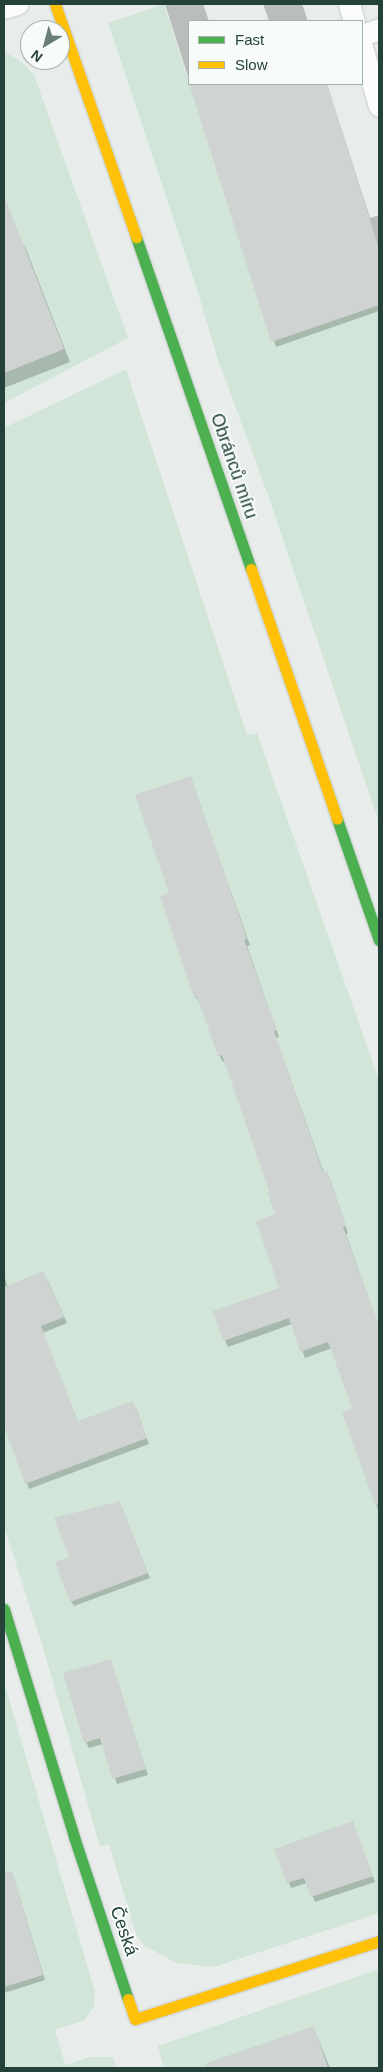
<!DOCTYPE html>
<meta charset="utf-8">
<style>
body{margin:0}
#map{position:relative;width:383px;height:2072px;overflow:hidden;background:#e8edeb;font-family:Helvetica,sans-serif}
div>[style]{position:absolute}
.green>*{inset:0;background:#d1e6d8}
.shadow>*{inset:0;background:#0003}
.building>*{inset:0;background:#cfd4d2}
.roads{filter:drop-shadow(0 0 1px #c5cac8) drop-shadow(0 0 1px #c5cac8)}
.lane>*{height:21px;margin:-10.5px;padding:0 10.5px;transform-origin:10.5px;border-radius:10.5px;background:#fcfcfc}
.fast>*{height:11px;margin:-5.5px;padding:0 5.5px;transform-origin:5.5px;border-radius:5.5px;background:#4caf50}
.slow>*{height:11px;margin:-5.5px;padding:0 5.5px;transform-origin:5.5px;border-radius:5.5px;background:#ffc107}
span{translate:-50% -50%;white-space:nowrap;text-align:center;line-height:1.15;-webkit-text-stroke:4px #f7fbf9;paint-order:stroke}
.street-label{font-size:18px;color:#24423a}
.frame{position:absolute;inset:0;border:5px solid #24423a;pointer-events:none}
.legend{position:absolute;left:188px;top:20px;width:175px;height:65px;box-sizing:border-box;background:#f7fbf9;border:1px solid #a3b1ad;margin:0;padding:6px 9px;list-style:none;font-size:15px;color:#24423a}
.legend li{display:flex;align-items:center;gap:10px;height:25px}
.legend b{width:25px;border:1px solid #a3b1ad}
.north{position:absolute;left:20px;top:20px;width:50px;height:50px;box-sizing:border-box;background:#f7fbf9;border:1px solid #a3b1ad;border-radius:50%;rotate:217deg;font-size:14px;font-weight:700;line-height:20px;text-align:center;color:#24423a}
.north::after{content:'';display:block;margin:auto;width:18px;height:22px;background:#697e78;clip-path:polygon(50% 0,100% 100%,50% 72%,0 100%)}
</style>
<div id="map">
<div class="green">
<div style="clip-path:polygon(164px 4px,271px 342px,379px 305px,379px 823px,268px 495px,218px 360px,196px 286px,108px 23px)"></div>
<div style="clip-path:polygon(4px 51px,23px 63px,34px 75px,128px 338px,4px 403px,4px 373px,64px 349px,20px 236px,14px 237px,4px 210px)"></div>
<div style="clip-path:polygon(126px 369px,247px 735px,257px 733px,379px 1080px,379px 1913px,214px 1967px,176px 1963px,144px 1945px,136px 1934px,109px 1844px,100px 1847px,42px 1644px,4px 1527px,4px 428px)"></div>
<div style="clip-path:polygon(4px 1682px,95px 1992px,94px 2006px,85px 2020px,55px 2030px,65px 2065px,90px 2057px,113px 2057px,116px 2068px,4px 2068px)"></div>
<div style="clip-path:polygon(379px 1969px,379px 2068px,164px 2068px,158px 2046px)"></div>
</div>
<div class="shadow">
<div style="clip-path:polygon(165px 4px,203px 4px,209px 21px,189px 21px,189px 80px)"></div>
<div style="clip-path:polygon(263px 4px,302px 4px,308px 21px,269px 21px)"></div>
<div style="clip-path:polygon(190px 84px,229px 84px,256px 169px,307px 154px,287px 84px,327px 84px,370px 218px,379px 215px,379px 311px,276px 347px)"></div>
<div style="clip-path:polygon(4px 207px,16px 238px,19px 237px,26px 249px,70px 362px,4px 388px)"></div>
<div style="clip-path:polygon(190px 777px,250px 945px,247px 946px,279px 1037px,276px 1038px,324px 1173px,327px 1172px,330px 1179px,348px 1233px,346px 1234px,379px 1327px,379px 1513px,344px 1413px,353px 1409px,332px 1348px,305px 1358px,292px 1324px,228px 1347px,225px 1340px,280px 1288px,276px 1215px,271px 1192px,225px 1061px,223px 1062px,219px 1055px,201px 1003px,195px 997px,170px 894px)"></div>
<div style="clip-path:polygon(4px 1275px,8px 1287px,47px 1279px,67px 1323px,23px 1341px,16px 1326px,4px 1331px)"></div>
<div style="clip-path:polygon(55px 1364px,78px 1422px,136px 1408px,149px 1444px,29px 1489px,4px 1422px,4px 1385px)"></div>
<div style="clip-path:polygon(120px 1503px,150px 1578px,74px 1606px,71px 1601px,71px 1557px)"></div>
<div style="clip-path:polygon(110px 1660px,148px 1775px,117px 1784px,103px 1744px,89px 1748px,86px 1742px)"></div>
<div style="clip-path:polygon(353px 1823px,375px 1882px,315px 1902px,307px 1883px,291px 1888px,276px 1850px)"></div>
<div style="clip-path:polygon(13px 1875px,45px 1980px,4px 1993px,4px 1878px)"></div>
<div style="clip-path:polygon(314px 2028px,330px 2068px,248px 2068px,243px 2052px)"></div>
</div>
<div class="building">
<div style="clip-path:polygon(189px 84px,327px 84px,379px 249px,379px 305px,271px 342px)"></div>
<div style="clip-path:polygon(4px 200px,6px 200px,64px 349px,4px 373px)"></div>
<div style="clip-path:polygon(191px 776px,247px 939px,244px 940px,277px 1030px,274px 1031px,323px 1172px,327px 1171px,346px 1226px,343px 1227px,379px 1325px,379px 1504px,375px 1505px,342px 1412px,352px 1408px,328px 1342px,300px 1352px,289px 1318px,223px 1341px,213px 1311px,279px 1288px,256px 1221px,275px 1214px,267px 1192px,269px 1191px,222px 1055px,218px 1056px,197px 997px,194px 998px,160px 896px,169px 893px,135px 795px)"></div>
<div style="clip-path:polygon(43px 1271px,64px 1317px,41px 1326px,78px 1421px,133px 1401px,147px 1438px,25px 1484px,4px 1426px,4px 1287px)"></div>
<div style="clip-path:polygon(120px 1501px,148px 1573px,70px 1602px,55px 1562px,69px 1557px,54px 1518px)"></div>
<div style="clip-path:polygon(111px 1659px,146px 1769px,112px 1779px,100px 1738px,84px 1743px,63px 1673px)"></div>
<div style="clip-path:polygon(353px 1821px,373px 1876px,311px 1897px,304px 1878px,287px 1883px,274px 1849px)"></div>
<div style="clip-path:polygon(12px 1871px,43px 1975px,4px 1987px,4px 1872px)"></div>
<div style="clip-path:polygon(314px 2026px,328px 2068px,207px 2068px,207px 2063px)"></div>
</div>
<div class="roads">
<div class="lane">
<div style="left:349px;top:4px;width:18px;rotate:74deg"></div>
<div style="left:4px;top:8px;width:14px;rotate:-17deg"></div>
<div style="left:362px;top:35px;width:18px;rotate:-19deg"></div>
<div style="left:362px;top:47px;width:61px;rotate:73.9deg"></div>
</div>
<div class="fast">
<div style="left:136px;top:237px;width:351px;rotate:70.9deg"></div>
<div style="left:337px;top:819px;width:128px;rotate:70.9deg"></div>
<div style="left:4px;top:1609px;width:239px;rotate:72.9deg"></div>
<div style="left:74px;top:1837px;width:171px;rotate:71.6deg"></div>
</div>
<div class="slow">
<div style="left:55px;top:4px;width:247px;rotate:70.8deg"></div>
<div style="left:251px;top:569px;width:264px;rotate:71deg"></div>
<div style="left:128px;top:1999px;width:21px;rotate:71deg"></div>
<div style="left:135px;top:2019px;width:256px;rotate:-17.7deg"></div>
</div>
</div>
<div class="street-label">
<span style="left:234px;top:466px;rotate:71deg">Obránců míru</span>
<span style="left:124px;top:1931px;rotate:71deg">Česká</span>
</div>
<div class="frame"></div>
<ul class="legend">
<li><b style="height:6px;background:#4caf50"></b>Fast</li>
<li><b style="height:6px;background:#ffc107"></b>Slow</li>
</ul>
<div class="north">N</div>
</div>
